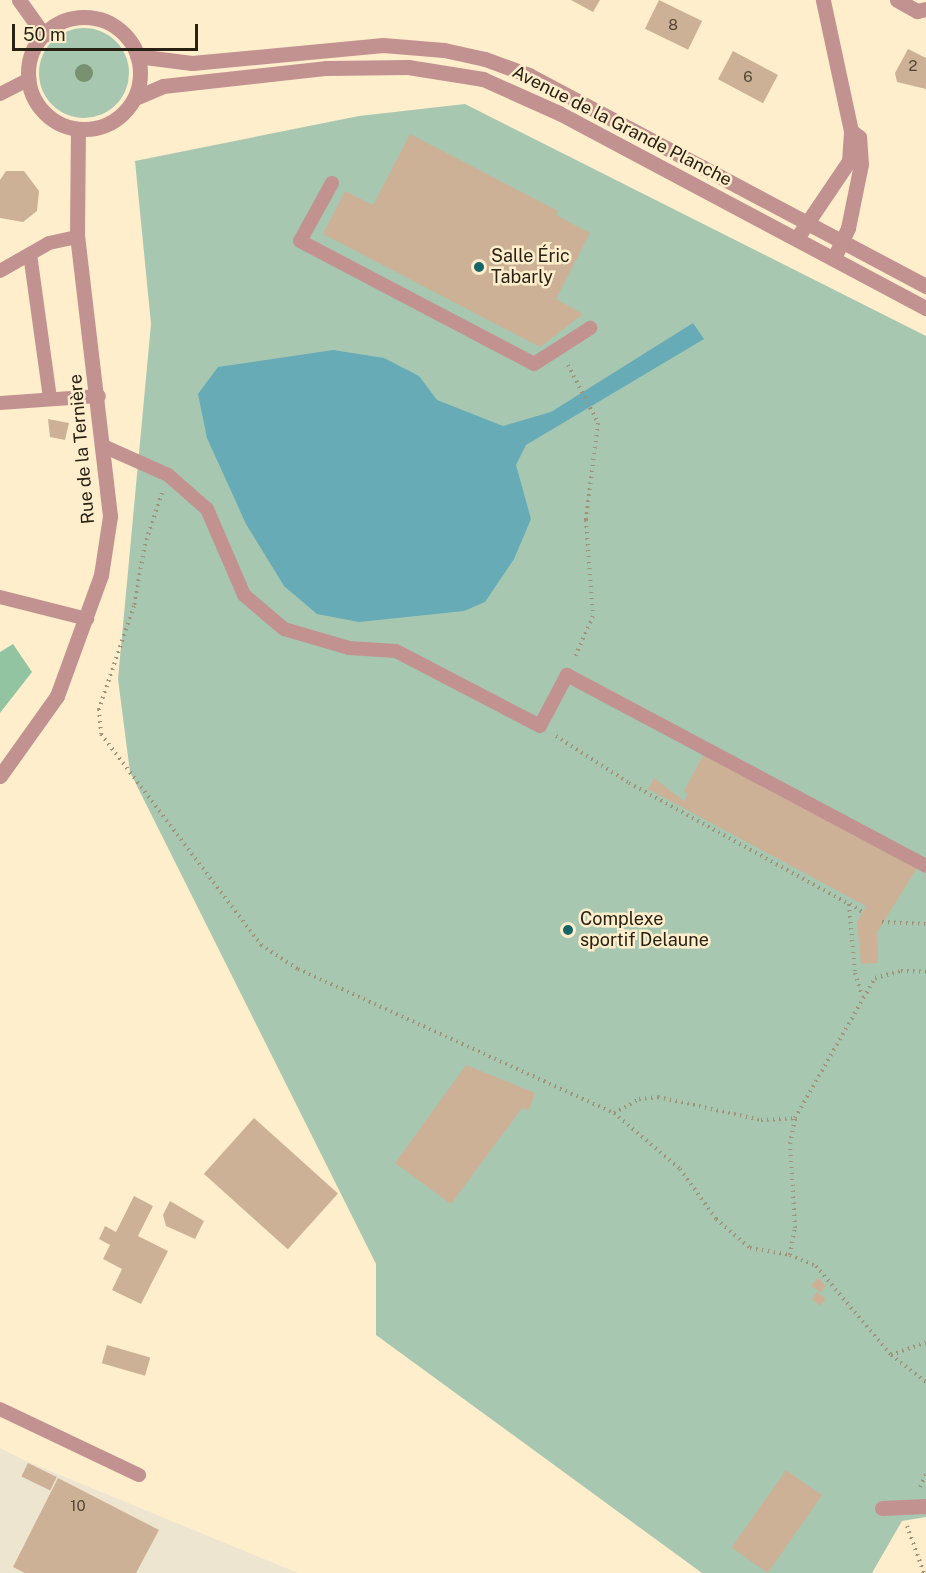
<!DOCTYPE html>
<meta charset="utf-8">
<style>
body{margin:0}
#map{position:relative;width:926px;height:1573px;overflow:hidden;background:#fec;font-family:"Public Sans",sans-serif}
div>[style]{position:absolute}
.industrial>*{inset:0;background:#ede5d0}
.green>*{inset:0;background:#a7c7b1}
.round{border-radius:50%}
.forest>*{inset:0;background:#92c4a2}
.water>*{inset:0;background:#67abb7}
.building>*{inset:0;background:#ccb197;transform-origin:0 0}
.path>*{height:4px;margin-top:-2px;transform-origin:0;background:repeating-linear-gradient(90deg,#9e9279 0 1.5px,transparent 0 6px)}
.service>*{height:14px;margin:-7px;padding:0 7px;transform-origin:7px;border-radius:7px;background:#c29291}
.minor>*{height:15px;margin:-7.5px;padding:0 7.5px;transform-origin:7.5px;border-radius:7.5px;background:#c29291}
.tertiary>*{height:15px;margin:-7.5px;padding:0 7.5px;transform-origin:7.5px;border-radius:7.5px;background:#c29291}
.tertiary>.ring{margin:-7.5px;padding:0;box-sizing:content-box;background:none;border:15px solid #c29291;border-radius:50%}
.trees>*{width:18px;height:18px;margin:-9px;border-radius:50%;background:#779171}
.dots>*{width:16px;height:16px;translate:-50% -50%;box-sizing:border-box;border:3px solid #fec;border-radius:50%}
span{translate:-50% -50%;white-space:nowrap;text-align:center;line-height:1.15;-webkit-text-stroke:5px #fec;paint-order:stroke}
.number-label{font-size:15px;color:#514636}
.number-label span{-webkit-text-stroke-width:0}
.street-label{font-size:18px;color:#282215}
.poi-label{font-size:18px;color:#282215}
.left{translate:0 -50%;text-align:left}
.scale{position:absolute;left:12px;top:24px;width:186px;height:27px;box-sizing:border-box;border:3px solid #282215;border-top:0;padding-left:8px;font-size:18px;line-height:21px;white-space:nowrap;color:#282215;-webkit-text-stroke:4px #fec;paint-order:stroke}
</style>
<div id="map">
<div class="industrial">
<div style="clip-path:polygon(0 1448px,26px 1461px,298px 1573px,0 1573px)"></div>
</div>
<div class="green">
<div class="round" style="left:39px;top:28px;width:90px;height:90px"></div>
<div style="clip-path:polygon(465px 104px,926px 336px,926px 1517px,902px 1521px,872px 1573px,702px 1573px,376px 1335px,376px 1264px,130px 772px,118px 679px,151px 324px,135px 161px,359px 116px)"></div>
</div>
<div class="forest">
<div style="clip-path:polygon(13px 644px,32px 672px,0 713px,0 652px)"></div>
</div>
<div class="water">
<div style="clip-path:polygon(693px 323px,704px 339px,526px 445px,516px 465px,531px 519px,514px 559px,485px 602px,464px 611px,359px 622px,317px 614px,284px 586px,246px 524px,207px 438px,198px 394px,218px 367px,333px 350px,384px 358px,419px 376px,437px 400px,503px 426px,551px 412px)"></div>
</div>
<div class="building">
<div style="clip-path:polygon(571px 0,600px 0,593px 12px)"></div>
<div style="left:659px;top:0;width:48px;height:32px;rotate:26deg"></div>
<div style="clip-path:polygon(908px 49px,926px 58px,926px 89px,897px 82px,895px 73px)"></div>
<div style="left:733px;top:51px;width:51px;height:32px;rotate:28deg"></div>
<div style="clip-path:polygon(410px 134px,558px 211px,556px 215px,590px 233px,556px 299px,583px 314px,540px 347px,323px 234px,345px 191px,373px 205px)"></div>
<div style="clip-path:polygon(6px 171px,24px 171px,39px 191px,37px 211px,23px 222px,0 218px,0 180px)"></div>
<div style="clip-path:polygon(48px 419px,69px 423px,65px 440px,50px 437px)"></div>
<div style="clip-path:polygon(706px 750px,919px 865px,877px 932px,878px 963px,861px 964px,857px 922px,866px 906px,648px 789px,654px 778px,684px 801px,688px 794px,684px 791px)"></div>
<div style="clip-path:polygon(466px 1065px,535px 1093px,529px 1110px,522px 1108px,451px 1204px,395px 1163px)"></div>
<div style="left:254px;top:1118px;width:113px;height:75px;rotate:42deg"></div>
<div style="clip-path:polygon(134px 1196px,153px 1206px,138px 1236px,168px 1251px,141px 1304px,112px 1290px,122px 1269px,103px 1259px,110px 1245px,99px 1239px,105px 1226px,116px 1232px)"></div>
<div style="clip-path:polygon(170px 1201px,204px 1221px,195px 1239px,166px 1226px,163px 1215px)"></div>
<div style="clip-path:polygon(817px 1278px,826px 1285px,821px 1292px,811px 1286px)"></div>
<div style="left:817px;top:1292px;width:11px;height:9px;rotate:38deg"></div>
<div style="left:107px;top:1345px;width:45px;height:19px;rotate:16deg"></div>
<div style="left:28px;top:1463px;width:32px;height:15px;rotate:26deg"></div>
<div style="left:786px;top:1470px;width:44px;height:95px;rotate:35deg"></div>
<div style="clip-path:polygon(58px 1478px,159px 1530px,136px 1573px,25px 1573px,13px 1567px)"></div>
</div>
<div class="path">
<div style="left:568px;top:365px;width:65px;rotate:62.7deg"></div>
<div style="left:598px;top:423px;width:98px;rotate:97.1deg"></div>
<div style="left:586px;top:520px;width:96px;rotate:85.8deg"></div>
<div style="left:593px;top:616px;width:47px;rotate:113.8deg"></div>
<div style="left:162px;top:493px;width:54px;rotate:108.4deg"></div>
<div style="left:145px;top:544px;width:63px;rotate:100.1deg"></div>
<div style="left:134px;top:606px;width:109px;rotate:108.8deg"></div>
<div style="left:99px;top:709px;width:25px;rotate:85deg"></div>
<div style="left:101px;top:734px;width:265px;rotate:52.8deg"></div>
<div style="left:261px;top:945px;width:44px;rotate:33deg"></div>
<div style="left:298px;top:969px;width:347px;rotate:24.5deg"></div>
<div style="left:614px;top:1113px;width:87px;rotate:40.3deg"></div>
<div style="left:680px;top:1169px;width:62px;rotate:54.2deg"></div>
<div style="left:716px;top:1219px;width:45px;rotate:40.5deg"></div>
<div style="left:750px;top:1248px;width:41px;rotate:9.9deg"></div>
<div style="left:790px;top:1255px;width:28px;rotate:23deg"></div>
<div style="left:816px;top:1266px;width:116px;rotate:49.9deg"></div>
<div style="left:891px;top:1355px;width:44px;rotate:37.6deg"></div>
<div style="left:556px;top:736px;width:87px;rotate:32.8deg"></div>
<div style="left:629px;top:783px;width:251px;rotate:28.8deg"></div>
<div style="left:849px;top:904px;width:69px;rotate:85deg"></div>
<div style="left:855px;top:973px;width:24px;rotate:73deg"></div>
<div style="left:850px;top:904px;width:15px;rotate:32deg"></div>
<div style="left:882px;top:922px;width:44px;rotate:2.6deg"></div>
<div style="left:614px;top:1113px;width:29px;rotate:-29deg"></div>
<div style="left:639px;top:1099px;width:19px;rotate:-6deg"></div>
<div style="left:658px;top:1097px;width:106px;rotate:12.6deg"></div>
<div style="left:761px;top:1120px;width:34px;rotate:-3deg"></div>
<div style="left:790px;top:1255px;width:27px;rotate:-80deg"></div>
<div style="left:795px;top:1228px;width:84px;rotate:-93.4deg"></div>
<div style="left:790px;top:1144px;width:26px;rotate:-79deg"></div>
<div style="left:795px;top:1118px;width:161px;rotate:-60.3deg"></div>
<div style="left:875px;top:978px;width:27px;rotate:-15deg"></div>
<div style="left:901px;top:971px;width:25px;rotate:2deg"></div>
<div style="left:891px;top:1355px;width:37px;rotate:-20deg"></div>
<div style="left:920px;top:1487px;width:14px;rotate:-65deg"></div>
<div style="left:907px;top:1526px;width:50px;rotate:70.1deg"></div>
</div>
<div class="service">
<div style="left:0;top:94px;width:33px;rotate:-27deg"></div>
<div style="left:332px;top:183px;width:66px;rotate:118.9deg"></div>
<div style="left:300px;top:241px;width:264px;rotate:27.7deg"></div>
<div style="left:534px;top:364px;width:67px;rotate:-32.7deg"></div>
<div style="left:30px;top:254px;width:145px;rotate:82.1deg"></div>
<div style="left:0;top:271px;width:56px;rotate:-29.7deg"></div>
<div style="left:49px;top:243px;width:29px;rotate:-12deg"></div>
<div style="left:0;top:403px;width:99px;rotate:-4deg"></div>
<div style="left:103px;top:446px;width:71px;rotate:24deg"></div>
<div style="left:168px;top:475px;width:52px;rotate:41.1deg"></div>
<div style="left:207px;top:509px;width:94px;rotate:66.7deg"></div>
<div style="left:244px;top:595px;width:52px;rotate:40.4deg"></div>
<div style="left:284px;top:629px;width:68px;rotate:16.3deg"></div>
<div style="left:349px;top:648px;width:47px;rotate:3.7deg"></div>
<div style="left:396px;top:651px;width:162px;rotate:27.5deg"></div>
<div style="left:540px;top:726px;width:58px;rotate:-62.1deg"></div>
<div style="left:567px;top:675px;width:407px;rotate:28deg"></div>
<div style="left:0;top:597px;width:90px;rotate:14.2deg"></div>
<div style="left:0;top:1409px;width:154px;rotate:25.4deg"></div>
</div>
<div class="minor">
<div style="left:897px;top:0;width:23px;rotate:29deg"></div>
<div style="left:917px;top:11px;width:9px;rotate:-13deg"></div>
<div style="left:797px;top:238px;width:93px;rotate:-56deg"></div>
<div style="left:849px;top:161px;width:30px;rotate:-86deg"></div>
<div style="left:851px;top:131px;width:134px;rotate:-102.1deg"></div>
<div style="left:834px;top:258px;width:33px;rotate:-65deg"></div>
<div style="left:848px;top:228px;width:65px;rotate:-78.5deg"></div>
<div style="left:861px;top:164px;width:27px;rotate:-94deg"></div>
<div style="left:859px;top:137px;width:10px;rotate:-143deg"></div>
<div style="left:882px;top:1508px;width:44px;rotate:-2.6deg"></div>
</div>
<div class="tertiary">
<div style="left:19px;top:0;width:43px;rotate:54.5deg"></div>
<div class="ring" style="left:28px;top:17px;width:97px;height:97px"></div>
<div style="left:137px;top:56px;width:55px;rotate:7.3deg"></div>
<div style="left:192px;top:63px;width:192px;rotate:-5.4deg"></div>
<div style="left:383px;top:45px;width:61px;rotate:4.7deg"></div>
<div style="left:444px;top:50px;width:42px;rotate:12.4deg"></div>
<div style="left:485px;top:59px;width:47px;rotate:20deg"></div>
<div style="left:529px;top:75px;width:450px;rotate:28deg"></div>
<div style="left:135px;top:98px;width:30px;rotate:-23deg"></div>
<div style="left:163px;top:86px;width:165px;rotate:-6.3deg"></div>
<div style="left:327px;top:68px;width:81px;rotate:-0.7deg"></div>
<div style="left:408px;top:67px;width:76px;rotate:9.1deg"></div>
<div style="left:483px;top:79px;width:83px;rotate:24.1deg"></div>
<div style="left:559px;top:113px;width:416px;rotate:28deg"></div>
<div style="left:0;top:776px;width:98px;rotate:-54.5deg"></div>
<div style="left:57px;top:696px;width:129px;rotate:-70deg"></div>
<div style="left:101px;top:575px;width:60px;rotate:-81.3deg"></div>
<div style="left:110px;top:516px;width:281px;rotate:-96.7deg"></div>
<div style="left:77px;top:237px;width:108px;rotate:-89.5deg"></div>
</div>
<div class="trees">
<div style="left:84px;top:73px"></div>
</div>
<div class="dots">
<div style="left:479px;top:267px;background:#166569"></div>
<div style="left:568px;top:930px;background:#166569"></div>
</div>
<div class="number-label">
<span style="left:673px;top:25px">8</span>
<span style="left:913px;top:66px">2</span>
<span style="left:748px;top:77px">6</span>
<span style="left:78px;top:1506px">10</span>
</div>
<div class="street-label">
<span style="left:622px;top:126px;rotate:27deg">Avenue de la Grande Planche</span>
<span style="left:82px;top:449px;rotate:-95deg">Rue de la Ternière</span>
</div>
<div class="poi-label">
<span class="left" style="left:491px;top:267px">Salle Éric<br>Tabarly</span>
<span class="left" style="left:580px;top:930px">Complexe<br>sportif Delaune</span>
</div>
<div class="scale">50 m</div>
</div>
